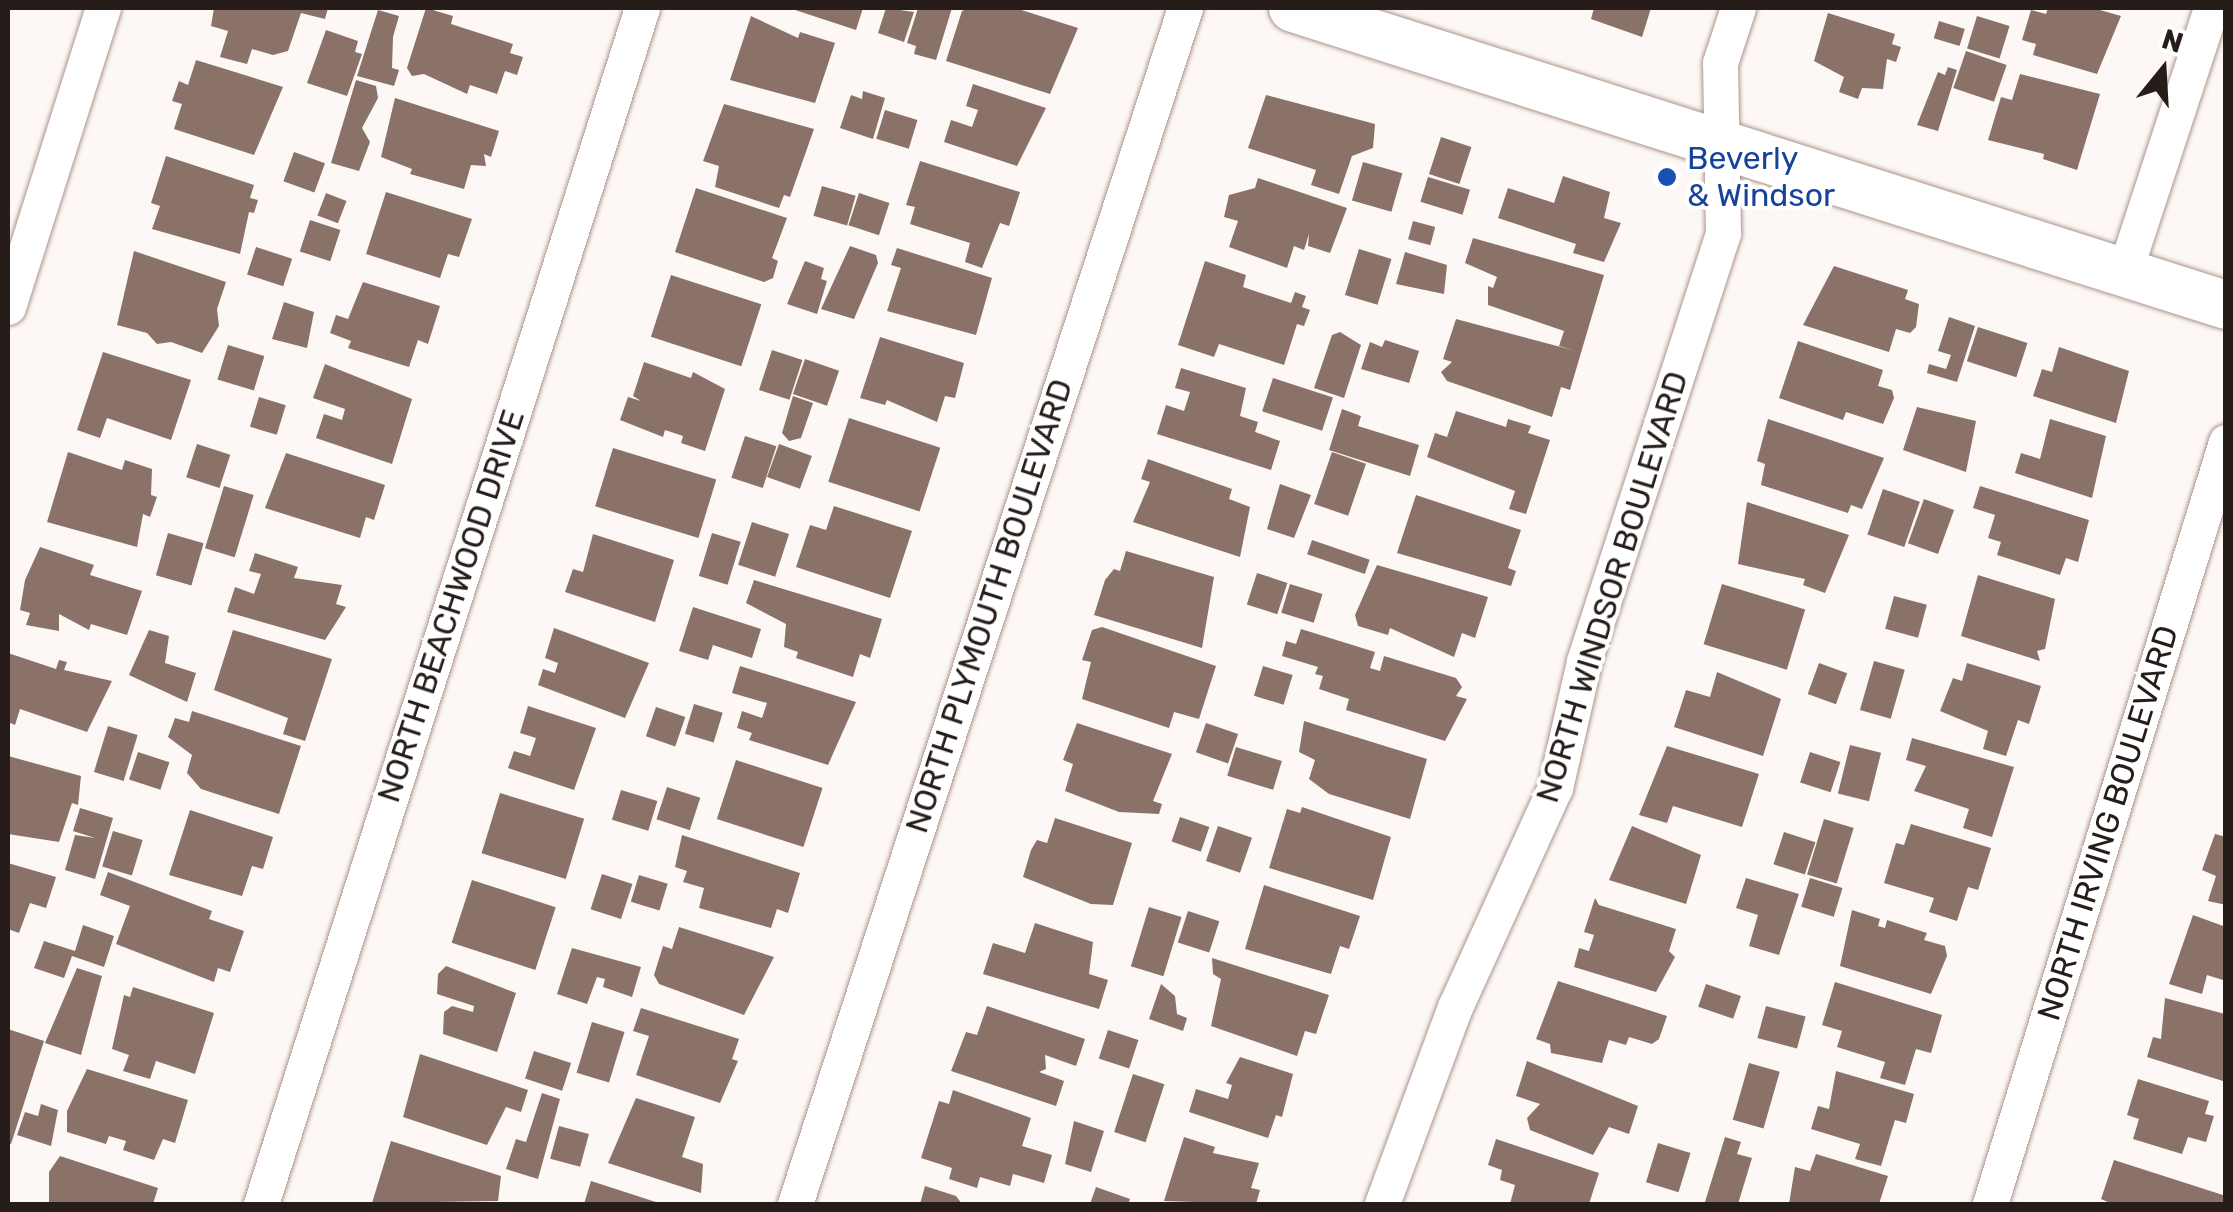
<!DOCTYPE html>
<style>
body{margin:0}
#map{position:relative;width:2233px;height:1212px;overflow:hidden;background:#fdf8f6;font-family:Rubik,sans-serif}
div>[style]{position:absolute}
.building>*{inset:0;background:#8a7269;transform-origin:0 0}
.roads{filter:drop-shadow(0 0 2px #ad938a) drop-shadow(0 0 2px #ad938a)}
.minor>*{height:35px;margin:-17.5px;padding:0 17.5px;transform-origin:17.5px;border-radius:17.5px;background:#fff}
.secondary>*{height:48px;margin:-24px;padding:0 24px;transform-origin:24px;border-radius:24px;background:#fff}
.dots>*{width:28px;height:28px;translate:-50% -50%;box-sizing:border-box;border:5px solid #fff;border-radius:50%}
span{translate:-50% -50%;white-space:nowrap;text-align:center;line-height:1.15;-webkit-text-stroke:8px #fff;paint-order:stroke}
.transit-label{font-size:32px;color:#164399}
.left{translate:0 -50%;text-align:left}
.street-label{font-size:32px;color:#261c19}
.frame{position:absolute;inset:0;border:10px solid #261c19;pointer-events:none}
.north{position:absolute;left:2113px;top:20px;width:100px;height:100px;-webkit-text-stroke:8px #fff;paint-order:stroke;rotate:18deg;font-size:28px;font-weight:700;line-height:40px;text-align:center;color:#261c19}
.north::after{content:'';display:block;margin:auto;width:35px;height:45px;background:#261c19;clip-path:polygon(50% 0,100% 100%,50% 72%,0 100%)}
</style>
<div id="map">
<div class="building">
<div style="clip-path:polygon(214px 8px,328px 8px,325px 19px,301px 13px,288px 51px,273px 55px,252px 49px,247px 64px,220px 57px,228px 31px,211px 26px)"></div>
<div style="clip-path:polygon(426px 8px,453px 16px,451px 24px,513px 44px,510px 53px,523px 57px,517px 75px,505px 71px,497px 94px,470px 85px,467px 94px,424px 74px,412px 76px,407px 68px)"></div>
<div style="clip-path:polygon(789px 8px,863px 8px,856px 30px)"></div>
<div style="clip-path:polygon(886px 8px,914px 12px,904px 42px,878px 33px)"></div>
<div style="clip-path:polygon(918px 8px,952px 8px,936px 60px,914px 54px,916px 46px,907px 43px)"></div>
<div style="clip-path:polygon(969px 8px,1015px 8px,1078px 28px,1050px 94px,946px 61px,962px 11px)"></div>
<div style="clip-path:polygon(1594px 8px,1651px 8px,1642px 37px,1591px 19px)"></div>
<div style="clip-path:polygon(2048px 8px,2093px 8px,2121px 16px,2097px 74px,2033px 55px,2036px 44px,2022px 40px,2031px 10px,2046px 14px)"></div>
<div style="clip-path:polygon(378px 10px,399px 16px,393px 37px,392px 68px,399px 70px,394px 86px,357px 76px)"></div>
<div style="clip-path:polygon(1828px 13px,1895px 34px,1892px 44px,1901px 47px,1896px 62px,1887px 59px,1883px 89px,1862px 88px,1858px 99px,1839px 92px,1844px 77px,1814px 61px)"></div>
<div style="clip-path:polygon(751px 16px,798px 38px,800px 32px,835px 43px,815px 103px,730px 80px)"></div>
<div style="left:1977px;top:16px;width:34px;height:34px;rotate:17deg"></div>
<div style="left:1939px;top:21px;width:27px;height:18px;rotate:17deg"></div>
<div style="clip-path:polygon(326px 30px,358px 41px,355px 52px,362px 54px,347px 96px,307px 83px)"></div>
<div style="left:1966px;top:51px;width:43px;height:39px;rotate:19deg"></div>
<div style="clip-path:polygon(196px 60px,283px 87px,254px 155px,174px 129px,182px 104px,172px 101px,179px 81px,188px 85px)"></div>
<div style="clip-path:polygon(1948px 67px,1957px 70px,1938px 131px,1917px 125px,1938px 72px,1945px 75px)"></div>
<div style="clip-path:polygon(2020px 74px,2100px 94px,2077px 170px,2043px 159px,2044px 154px,1988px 140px,2001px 97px,2012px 100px)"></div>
<div style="clip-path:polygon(356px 80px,376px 86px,378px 98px,362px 128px,370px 142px,359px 171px,331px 163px)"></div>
<div style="clip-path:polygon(973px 84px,1046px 108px,1017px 166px,944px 142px,951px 120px,972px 127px,978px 110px,966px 106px)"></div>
<div style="clip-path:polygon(863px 91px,885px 98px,873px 139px,840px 128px,851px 95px,862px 99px)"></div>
<div style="clip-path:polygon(1266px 95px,1375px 124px,1373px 148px,1352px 156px,1339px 194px,1311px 185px,1316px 170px,1248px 148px)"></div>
<div style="clip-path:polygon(395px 98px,499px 131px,491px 157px,484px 154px,486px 166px,471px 165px,464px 189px,410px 174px,412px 169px,381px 157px)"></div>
<div style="clip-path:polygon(724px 104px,814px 129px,790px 197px,784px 195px,779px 208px,715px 187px,719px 166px,703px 161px)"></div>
<div style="left:885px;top:110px;width:34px;height:30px;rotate:17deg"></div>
<div style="left:1441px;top:137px;width:32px;height:39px;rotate:18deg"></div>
<div style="left:294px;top:152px;width:33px;height:31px;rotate:20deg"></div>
<div style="clip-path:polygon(166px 156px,254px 185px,250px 198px,258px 200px,254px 213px,249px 212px,240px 254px,152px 229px,160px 206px,151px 203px)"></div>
<div style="clip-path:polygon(920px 161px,1020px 192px,1009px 226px,1000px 223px,982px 268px,965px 262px,970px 243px,910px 224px,915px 207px,906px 205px)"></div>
<div style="left:1363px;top:162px;width:41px;height:40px;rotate:16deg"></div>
<div style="clip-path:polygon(1563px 176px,1610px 192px,1604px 218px,1621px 223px,1604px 262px,1573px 253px,1576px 244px,1498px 218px,1508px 188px,1554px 203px)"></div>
<div style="left:1428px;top:177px;width:44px;height:26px;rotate:17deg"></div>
<div style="clip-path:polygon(1258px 178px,1347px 208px,1330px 253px,1308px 246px,1309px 234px,1304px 250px,1294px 246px,1287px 268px,1229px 247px,1238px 221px,1224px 217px,1229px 195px,1255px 188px)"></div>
<div style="left:822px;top:186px;width:35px;height:31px;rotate:16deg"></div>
<div style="clip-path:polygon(696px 188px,787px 218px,772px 258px,778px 261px,773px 278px,764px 282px,675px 252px)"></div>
<div style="clip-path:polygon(386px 192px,472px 219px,459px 257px,448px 254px,440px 278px,366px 254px)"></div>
<div style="left:326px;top:193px;width:22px;height:24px;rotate:21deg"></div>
<div style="left:859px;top:193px;width:32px;height:34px;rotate:18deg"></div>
<div style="left:310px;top:220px;width:32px;height:33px;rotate:18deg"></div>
<div style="left:1413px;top:221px;width:23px;height:19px;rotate:15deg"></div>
<div style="clip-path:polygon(1473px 238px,1604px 275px,1570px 390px,1561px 387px,1552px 417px,1447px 381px,1441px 372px,1452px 362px,1443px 359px,1456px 319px,1576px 351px,1559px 346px,1564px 331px,1488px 305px,1488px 286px,1493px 288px,1497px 277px,1465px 263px)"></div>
<div style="clip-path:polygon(850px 246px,876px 255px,878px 263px,854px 319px,821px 309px)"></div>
<div style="left:256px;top:247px;width:38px;height:29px;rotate:18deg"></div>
<div style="clip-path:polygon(897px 248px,992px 278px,976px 335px,887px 311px,901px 268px,891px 265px)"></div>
<div style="left:1359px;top:249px;width:34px;height:48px;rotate:17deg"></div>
<div style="clip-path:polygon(134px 251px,226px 282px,217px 309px,219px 326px,202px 353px,171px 342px,157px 344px,147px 333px,117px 325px)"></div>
<div style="clip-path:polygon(1405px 252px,1447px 265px,1444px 294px,1396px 284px)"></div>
<div style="clip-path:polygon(805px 261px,824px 268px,821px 279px,827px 281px,817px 314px,787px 304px)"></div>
<div style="clip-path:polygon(1205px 261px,1246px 275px,1243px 287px,1291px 303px,1295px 292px,1306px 296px,1302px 307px,1310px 310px,1304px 326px,1297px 324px,1284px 365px,1219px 344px,1214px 357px,1178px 345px)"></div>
<div style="clip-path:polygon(1834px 266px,1908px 290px,1905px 299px,1919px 304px,1916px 327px,1910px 333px,1896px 329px,1889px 352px,1803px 325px)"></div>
<div style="left:671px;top:275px;width:95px;height:65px;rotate:18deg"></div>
<div style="clip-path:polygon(363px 282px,440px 306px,428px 344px,418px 340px,409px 367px,348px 348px,351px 341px,330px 333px,336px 315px,348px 319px)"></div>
<div style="clip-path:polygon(284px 302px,314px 312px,307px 348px,272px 339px)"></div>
<div style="clip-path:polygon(1949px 317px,1975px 326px,1957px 382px,1927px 373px,1929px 364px,1946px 369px,1951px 355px,1938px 351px)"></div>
<div style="left:1978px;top:327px;width:52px;height:36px;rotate:18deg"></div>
<div style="clip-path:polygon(1340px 332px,1361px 345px,1344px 398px,1314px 388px,1332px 335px)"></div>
<div style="clip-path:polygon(880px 337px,964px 363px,955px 398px,945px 396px,937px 422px,887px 400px,885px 405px,860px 398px)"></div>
<div style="clip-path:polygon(1385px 340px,1419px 351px,1409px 383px,1361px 369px,1370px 342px,1382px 347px)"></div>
<div style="clip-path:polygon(1798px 341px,1883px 370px,1878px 386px,1892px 390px,1894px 398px,1883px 424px,1846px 412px,1843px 420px,1779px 398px)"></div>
<div style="left:228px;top:345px;width:38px;height:36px;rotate:17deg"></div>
<div style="clip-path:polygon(2059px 347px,2129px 371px,2116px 423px,2033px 396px,2042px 369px,2052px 372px)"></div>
<div style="left:772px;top:350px;width:32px;height:42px;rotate:18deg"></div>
<div style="clip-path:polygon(103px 352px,191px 380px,171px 440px,107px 418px,100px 438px,77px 430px)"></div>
<div style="left:805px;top:359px;width:36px;height:37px;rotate:19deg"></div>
<div style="clip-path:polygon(644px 362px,691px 378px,693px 372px,725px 389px,705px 451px,681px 443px,683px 436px,665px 430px,663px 437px,620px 420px,628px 397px,641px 401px,633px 396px)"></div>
<div style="clip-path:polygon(325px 364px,412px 399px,392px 464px,316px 438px,324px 414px,342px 420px,345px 409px,313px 398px)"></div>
<div style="clip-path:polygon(1181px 368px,1246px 388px,1240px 416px,1258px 422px,1255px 432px,1280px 441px,1271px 470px,1157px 434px,1166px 405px,1184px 411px,1190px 392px,1175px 388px)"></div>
<div style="left:1273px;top:378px;width:63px;height:35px;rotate:18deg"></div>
<div style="clip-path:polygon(793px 396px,813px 403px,801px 438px,789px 441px,782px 433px)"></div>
<div style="left:259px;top:397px;width:28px;height:31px;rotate:17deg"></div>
<div style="clip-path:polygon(1917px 407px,1976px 421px,1966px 472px,1903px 450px)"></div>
<div style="clip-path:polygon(1342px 409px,1361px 416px,1358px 426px,1419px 445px,1410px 476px,1329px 450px)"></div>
<div style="clip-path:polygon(1456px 411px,1506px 427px,1508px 419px,1531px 426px,1528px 433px,1550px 440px,1526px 514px,1509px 509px,1515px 491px,1427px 457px,1435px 433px,1447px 437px)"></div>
<div style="left:849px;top:418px;width:96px;height:67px;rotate:18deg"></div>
<div style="clip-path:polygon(1768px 419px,1884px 458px,1862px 509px,1851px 505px,1848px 513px,1761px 485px,1765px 464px,1757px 461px)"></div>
<div style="clip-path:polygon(2050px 419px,2106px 436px,2092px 498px,2015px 473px,2021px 453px,2040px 459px)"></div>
<div style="left:745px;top:436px;width:33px;height:44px;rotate:18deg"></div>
<div style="left:197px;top:444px;width:35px;height:35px;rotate:18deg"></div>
<div style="left:779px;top:444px;width:35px;height:35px;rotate:20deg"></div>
<div style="left:613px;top:448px;width:108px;height:61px;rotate:17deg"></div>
<div style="clip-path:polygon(68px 452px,122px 470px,125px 460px,152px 469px,151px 495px,157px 497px,150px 517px,143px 514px,137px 547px,47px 522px)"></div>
<div style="left:1332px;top:452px;width:36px;height:55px;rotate:19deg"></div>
<div style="clip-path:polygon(286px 453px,385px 485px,374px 520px,366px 517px,360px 538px,265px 508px)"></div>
<div style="clip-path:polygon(1148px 459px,1232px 489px,1229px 499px,1250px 507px,1240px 557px,1133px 522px,1150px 482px,1141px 479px)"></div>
<div style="clip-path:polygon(1280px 484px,1311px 495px,1294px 538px,1267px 529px)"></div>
<div style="left:224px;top:486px;width:31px;height:65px;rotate:17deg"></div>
<div style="clip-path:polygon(1980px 486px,2089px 520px,2078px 562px,2066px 558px,2060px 575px,1997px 555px,2001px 542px,1988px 538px,1995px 515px,1973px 508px)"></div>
<div style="left:1883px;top:489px;width:39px;height:48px;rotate:19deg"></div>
<div style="clip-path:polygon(1416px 495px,1521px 530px,1508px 568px,1516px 571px,1511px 586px,1397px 553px)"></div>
<div style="left:1924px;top:499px;width:32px;height:47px;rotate:20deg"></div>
<div style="clip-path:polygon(1747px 502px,1849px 535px,1825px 593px,1803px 585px,1805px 579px,1738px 564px)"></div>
<div style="clip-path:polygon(834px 506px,912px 531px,890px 598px,796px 567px,810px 525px,826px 530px)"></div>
<div style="left:752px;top:522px;width:39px;height:45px;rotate:18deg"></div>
<div style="left:168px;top:533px;width:37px;height:44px;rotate:16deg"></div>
<div style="left:712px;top:533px;width:30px;height:45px;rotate:17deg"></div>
<div style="clip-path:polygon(593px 534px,674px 560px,655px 622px,565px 592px,573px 569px,583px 572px)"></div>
<div style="left:1312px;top:540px;width:61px;height:15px;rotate:19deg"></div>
<div style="clip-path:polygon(40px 547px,94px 565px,90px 575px,142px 591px,127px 635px,91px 624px,89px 630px,59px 614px,59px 631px,26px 625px,30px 613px,20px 610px,25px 580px)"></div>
<div style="clip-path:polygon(1126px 551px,1214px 577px,1202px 648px,1094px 615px,1105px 580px,1114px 569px,1120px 571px)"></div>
<div style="clip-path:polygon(255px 553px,298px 567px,294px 578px,342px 585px,336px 604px,346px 607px,325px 640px,227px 612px,235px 587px,254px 594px,261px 574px,249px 571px)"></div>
<div style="clip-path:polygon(1377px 565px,1488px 597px,1475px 638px,1462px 633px,1454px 657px,1390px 628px,1388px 635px,1358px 626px,1355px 615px)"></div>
<div style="left:1257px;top:573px;width:32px;height:33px;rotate:18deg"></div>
<div style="clip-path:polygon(1978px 575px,2055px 599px,2045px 649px,2037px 651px,2040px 661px,1961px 636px)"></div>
<div style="clip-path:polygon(754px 580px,882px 619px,870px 658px,860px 654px,853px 677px,796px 658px,798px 652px,784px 647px,786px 624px,746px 603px)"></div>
<div style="left:1290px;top:584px;width:34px;height:30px;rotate:17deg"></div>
<div style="left:1722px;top:584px;width:87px;height:63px;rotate:17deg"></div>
<div style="left:1894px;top:596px;width:34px;height:34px;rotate:15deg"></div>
<div style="clip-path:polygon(693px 607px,761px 629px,752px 658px,713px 645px,708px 660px,679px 651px)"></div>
<div style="clip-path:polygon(1102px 627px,1216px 666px,1199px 719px,1174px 712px,1169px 728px,1082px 699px,1091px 662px,1082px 660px,1092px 630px)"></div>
<div style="clip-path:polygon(554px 628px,649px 663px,625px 718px,538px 685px,543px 669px,555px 673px,558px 663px,545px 658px)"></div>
<div style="clip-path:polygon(1301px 629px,1375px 652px,1370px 668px,1380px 671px,1384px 656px,1456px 678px,1462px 687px,1456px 696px,1467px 699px,1445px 741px,1346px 710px,1349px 699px,1319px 689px,1323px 676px,1315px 674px,1318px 667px,1282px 656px,1286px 641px,1296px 644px)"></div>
<div style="clip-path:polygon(149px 630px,169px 636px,165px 663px,196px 673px,187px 702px,129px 675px)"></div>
<div style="clip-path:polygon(233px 630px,332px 659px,305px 741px,283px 734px,288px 718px,214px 690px)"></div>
<div style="clip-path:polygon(8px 653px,56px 669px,59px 660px,67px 662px,64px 670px,112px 681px,87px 732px,20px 709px,15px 725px,8px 722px)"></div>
<div style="left:1874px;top:661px;width:32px;height:51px;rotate:16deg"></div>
<div style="left:1819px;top:663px;width:30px;height:33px;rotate:20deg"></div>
<div style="clip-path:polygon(1967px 663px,2041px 686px,2029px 724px,2018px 720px,2006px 756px,1983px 749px,1988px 731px,1940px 711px,1953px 678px,1962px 681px)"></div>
<div style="clip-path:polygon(740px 666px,856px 702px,828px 765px,749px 740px,752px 733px,737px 728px,742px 711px,762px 718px,767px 703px,732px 693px)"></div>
<div style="left:1263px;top:666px;width:31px;height:31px;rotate:17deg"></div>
<div style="clip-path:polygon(1717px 672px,1781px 699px,1763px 756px,1674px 727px,1686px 690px,1710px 697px)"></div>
<div style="left:694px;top:704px;width:30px;height:31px;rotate:17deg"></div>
<div style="clip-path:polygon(528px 706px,596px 728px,574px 790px,508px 768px,514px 751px,530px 756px,536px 738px,520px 733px)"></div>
<div style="left:656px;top:707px;width:31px;height:31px;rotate:19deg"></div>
<div style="clip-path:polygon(192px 711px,301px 746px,279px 814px,201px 789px,187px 773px,192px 755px,168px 737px,175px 718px,189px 722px)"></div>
<div style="clip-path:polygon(1304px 721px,1427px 759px,1410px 819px,1329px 794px,1309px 779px,1315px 760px,1299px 752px)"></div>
<div style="clip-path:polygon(1077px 723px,1172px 754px,1153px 801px,1162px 804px,1159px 814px,1119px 812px,1065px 791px,1073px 764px,1063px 760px)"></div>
<div style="left:1206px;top:723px;width:34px;height:31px;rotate:19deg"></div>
<div style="left:108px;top:726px;width:31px;height:48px;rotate:17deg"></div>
<div style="clip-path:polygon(1912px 738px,2014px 767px,1992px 837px,1963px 828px,1969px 809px,1914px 791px,1926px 766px,1906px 760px)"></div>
<div style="left:1850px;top:745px;width:32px;height:50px;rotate:14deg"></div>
<div style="clip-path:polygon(1667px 746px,1759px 774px,1742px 827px,1673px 806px,1667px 823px,1639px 815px)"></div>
<div style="left:1236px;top:747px;width:48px;height:30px;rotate:17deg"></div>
<div style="left:138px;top:752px;width:33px;height:29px;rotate:18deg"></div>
<div style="left:1810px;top:752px;width:32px;height:32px;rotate:18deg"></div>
<div style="clip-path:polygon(8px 756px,81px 776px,78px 805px,72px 803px,59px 842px,8px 834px)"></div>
<div style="left:736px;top:760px;width:91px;height:62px;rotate:18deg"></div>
<div style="left:667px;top:787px;width:35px;height:34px;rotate:18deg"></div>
<div style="left:621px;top:790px;width:38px;height:31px;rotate:17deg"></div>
<div style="left:500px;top:793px;width:88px;height:63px;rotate:17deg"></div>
<div style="clip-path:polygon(1302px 807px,1391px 837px,1373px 900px,1269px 868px,1287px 809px,1300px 813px)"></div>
<div style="clip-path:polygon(80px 808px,113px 818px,95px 879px,65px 870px,75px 835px,95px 838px,73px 831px)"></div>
<div style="clip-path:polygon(190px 810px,273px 837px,263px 869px,252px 866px,242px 896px,169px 875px)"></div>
<div style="left:1180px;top:817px;width:31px;height:26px;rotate:19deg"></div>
<div style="clip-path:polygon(1055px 818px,1132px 843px,1113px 905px,1091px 904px,1023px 877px,1031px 850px,1037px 840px,1047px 843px)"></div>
<div style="left:1824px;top:819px;width:31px;height:58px;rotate:17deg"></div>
<div style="clip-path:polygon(1911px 824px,1991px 848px,1978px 890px,1968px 887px,1957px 921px,1929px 912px,1934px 898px,1884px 883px,1896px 843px,1904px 845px)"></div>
<div style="left:1218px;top:826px;width:36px;height:37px;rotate:19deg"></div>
<div style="clip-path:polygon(1632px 826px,1701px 855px,1686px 904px,1609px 880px)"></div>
<div style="left:113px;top:831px;width:31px;height:37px;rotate:17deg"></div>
<div style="left:1784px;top:832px;width:33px;height:34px;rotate:18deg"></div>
<div style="clip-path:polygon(2215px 834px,2226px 837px,2226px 905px,2208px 901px,2216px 876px,2202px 870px)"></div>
<div style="clip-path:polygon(682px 835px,800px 873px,788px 913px,777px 909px,771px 928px,699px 908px,704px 888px,683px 882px,687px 871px,675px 867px)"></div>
<div style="clip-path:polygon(8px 863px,56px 877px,46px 908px,30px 903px,19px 933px,8px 929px)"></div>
<div style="clip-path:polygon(108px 872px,212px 911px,209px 919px,244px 931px,230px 972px,218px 968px,214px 982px,116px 944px,130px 906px,100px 895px)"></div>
<div style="left:602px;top:874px;width:32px;height:37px;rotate:18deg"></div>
<div style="left:639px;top:875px;width:30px;height:28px;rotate:17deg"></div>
<div style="clip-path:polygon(1746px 878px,1799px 894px,1779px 955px,1749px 946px,1758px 915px,1736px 908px)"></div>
<div style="left:1810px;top:878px;width:34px;height:30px;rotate:17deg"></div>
<div style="left:472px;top:880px;width:88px;height:66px;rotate:18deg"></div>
<div style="clip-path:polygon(1264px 885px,1360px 916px,1349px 949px,1340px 946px,1331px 974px,1245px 949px)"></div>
<div style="clip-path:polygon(1595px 898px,1599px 905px,1676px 929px,1669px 951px,1675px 957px,1656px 992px,1574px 967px,1579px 948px,1589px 951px,1594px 935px,1584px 932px)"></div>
<div style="left:1149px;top:907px;width:34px;height:62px;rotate:17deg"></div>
<div style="clip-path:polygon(1852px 910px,1880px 919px,1878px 926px,1885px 928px,1887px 920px,1927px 933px,1924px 940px,1945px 946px,1947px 956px,1931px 994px,1840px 966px)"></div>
<div style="left:1188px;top:911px;width:33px;height:33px;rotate:18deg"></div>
<div style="clip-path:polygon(2193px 915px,2226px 927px,2226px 981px,2207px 975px,2202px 994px,2169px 984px)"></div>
<div style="clip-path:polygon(1035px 923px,1093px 942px,1089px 974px,1108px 980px,1099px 1009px,983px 974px,993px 943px,1025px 953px)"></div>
<div style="clip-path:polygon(83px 925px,114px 936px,104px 967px,72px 956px,64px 978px,34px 968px,44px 941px,75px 951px)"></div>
<div style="clip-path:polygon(679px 927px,774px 957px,744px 1015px,659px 984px,654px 975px,663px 946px,672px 949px)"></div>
<div style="clip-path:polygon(572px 948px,641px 967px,632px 997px,603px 987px,605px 979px,597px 977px,587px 1004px,557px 994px)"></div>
<div style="clip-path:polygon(1212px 958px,1329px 995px,1316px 1034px,1305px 1031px,1297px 1056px,1211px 1026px,1221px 979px,1213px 974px)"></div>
<div style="clip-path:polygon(446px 966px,516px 993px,497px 1052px,443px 1034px,444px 1012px,452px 1006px,473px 1012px,474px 1006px,437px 994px,438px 974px)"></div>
<div style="clip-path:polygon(77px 968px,102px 976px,81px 1055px,45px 1043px)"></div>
<div style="clip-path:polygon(1558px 981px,1667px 1016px,1659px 1039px,1652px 1044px,1629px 1037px,1626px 1045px,1609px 1040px,1602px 1063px,1551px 1053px,1550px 1044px,1536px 1039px)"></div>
<div style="clip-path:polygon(1835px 982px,1942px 1015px,1931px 1053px,1916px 1049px,1905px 1085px,1880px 1078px,1885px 1062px,1837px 1047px,1842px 1031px,1822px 1025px)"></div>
<div style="clip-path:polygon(1161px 984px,1175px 996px,1177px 1014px,1187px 1018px,1183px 1031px,1149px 1019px)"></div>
<div style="left:1706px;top:984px;width:37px;height:24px;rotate:19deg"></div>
<div style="clip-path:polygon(133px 987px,214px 1013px,195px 1074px,156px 1061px,150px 1079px,123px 1071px,129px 1055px,112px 1049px,124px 995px,130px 997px)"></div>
<div style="clip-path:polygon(2165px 998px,2225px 1014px,2226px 1082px,2147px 1057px,2153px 1037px,2161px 1039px)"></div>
<div style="clip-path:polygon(987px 1006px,1085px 1039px,1076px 1066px,1045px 1055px,1046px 1069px,1039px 1072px,1064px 1081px,1056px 1106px,951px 1071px,966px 1032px,977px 1035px)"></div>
<div style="left:1766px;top:1006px;width:41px;height:33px;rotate:15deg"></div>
<div style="clip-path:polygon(641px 1008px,739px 1039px,732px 1059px,738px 1061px,720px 1103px,636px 1075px,649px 1036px,633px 1031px)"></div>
<div style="left:592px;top:1022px;width:34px;height:53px;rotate:17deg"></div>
<div style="clip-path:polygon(8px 1029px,44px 1041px,11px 1144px,8px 1143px)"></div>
<div style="left:1108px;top:1030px;width:32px;height:30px;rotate:18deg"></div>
<div style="left:534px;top:1051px;width:39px;height:29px;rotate:18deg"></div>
<div style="clip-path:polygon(420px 1054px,528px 1090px,521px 1112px,506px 1107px,487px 1145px,403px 1117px)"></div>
<div style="clip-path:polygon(1240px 1057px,1293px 1074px,1282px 1117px,1276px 1115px,1268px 1138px,1189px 1112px,1196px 1089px,1228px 1099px,1232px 1085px,1226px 1083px)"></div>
<div style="clip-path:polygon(1527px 1061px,1638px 1106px,1629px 1134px,1609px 1127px,1593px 1155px,1530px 1130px,1527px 1118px,1540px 1104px,1516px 1096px)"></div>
<div style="left:1749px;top:1063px;width:32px;height:59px;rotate:16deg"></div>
<div style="clip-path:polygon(87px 1069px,188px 1100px,175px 1143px,163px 1139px,154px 1160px,123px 1150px,126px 1141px,109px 1136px,106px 1144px,67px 1132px,67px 1111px)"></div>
<div style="clip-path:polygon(1836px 1071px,1914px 1094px,1906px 1123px,1895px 1120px,1881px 1166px,1855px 1159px,1860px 1144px,1811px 1129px,1818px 1106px,1829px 1109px)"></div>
<div style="left:1133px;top:1074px;width:33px;height:61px;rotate:18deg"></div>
<div style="clip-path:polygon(2138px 1079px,2209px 1101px,2205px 1114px,2214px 1116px,2206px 1142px,2188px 1137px,2182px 1154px,2133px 1139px,2139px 1119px,2127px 1115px)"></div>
<div style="clip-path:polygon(953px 1090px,1031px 1118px,1022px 1146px,1052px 1155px,1044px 1183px,1013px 1174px,1010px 1186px,980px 1177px,977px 1188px,949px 1179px,952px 1168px,921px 1158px,939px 1101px,949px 1104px)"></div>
<div style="clip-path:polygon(542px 1093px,560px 1099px,538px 1179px,506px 1169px,516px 1139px,526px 1142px)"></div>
<div style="clip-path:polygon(636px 1098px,695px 1117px,682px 1157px,703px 1164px,701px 1193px,608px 1163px)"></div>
<div style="clip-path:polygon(41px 1104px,58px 1110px,51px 1146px,17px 1135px,25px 1112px,38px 1116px)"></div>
<div style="clip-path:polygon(1074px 1121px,1104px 1131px,1091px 1172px,1065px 1164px)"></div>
<div style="left:559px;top:1126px;width:31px;height:34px;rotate:15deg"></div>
<div style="clip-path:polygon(1184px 1137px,1215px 1147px,1213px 1153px,1259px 1163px,1251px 1188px,1260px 1190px,1256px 1204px,1164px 1201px)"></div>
<div style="clip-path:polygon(1725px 1137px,1741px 1142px,1737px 1154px,1752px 1158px,1738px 1204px,1705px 1202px)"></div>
<div style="clip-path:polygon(1496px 1139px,1599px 1173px,1589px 1204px,1510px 1204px,1515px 1185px,1500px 1180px,1502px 1170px,1488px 1165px)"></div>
<div style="clip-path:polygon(391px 1141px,501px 1176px,498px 1201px,372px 1203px)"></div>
<div style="left:1658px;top:1143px;width:34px;height:41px;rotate:17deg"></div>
<div style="clip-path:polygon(1816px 1154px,1888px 1176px,1879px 1204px,1789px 1204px,1795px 1167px,1810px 1171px)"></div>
<div style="clip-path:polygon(60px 1156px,158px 1188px,153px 1204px,49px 1204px,49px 1172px)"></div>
<div style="clip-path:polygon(2114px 1160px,2226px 1196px,2226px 1204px,2112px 1204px,2101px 1199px)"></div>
<div style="clip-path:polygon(591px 1181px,662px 1204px,584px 1204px)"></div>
<div style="clip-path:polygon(925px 1186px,956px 1196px,962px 1204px,920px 1204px)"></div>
<div style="clip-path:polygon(1096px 1187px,1130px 1199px,1128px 1204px,1090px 1204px)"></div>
</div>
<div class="roads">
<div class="minor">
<div style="left:2124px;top:273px;width:279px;rotate:-71.8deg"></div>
<div style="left:8px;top:307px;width:314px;rotate:-72.4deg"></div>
<div style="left:261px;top:1204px;width:1255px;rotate:-72.33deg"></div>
<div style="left:795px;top:1204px;width:1258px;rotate:-71.94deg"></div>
<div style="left:1382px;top:1204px;width:210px;rotate:-69.7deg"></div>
<div style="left:1455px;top:1007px;width:241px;rotate:-65.5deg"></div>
<div style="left:1555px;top:788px;width:130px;rotate:-77.1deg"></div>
<div style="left:1584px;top:661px;width:450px;rotate:-72deg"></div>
<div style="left:1723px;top:233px;width:170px;rotate:-91deg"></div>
<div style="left:1720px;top:63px;width:58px;rotate:-71.9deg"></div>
<div style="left:1990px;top:1204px;width:798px;rotate:-72.79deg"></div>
</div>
<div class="secondary">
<div style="left:1293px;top:8px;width:979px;rotate:17.66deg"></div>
</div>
</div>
<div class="dots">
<div style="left:1667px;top:177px;background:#1a4fb4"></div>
</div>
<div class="transit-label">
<span class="left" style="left:1687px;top:177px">Beverly<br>&amp; Windsor</span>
</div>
<div class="street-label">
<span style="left:1612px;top:587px;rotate:-73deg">NORTH WINDSOR BOULEVARD</span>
<span style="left:451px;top:606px;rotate:-72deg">NORTH BEACHWOOD DRIVE</span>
<span style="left:989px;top:606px;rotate:-72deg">NORTH PLYMOUTH BOULEVARD</span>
<span style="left:2108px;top:823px;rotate:-73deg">NORTH IRVING BOULEVARD</span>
</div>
<div class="frame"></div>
<div class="north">N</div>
</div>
